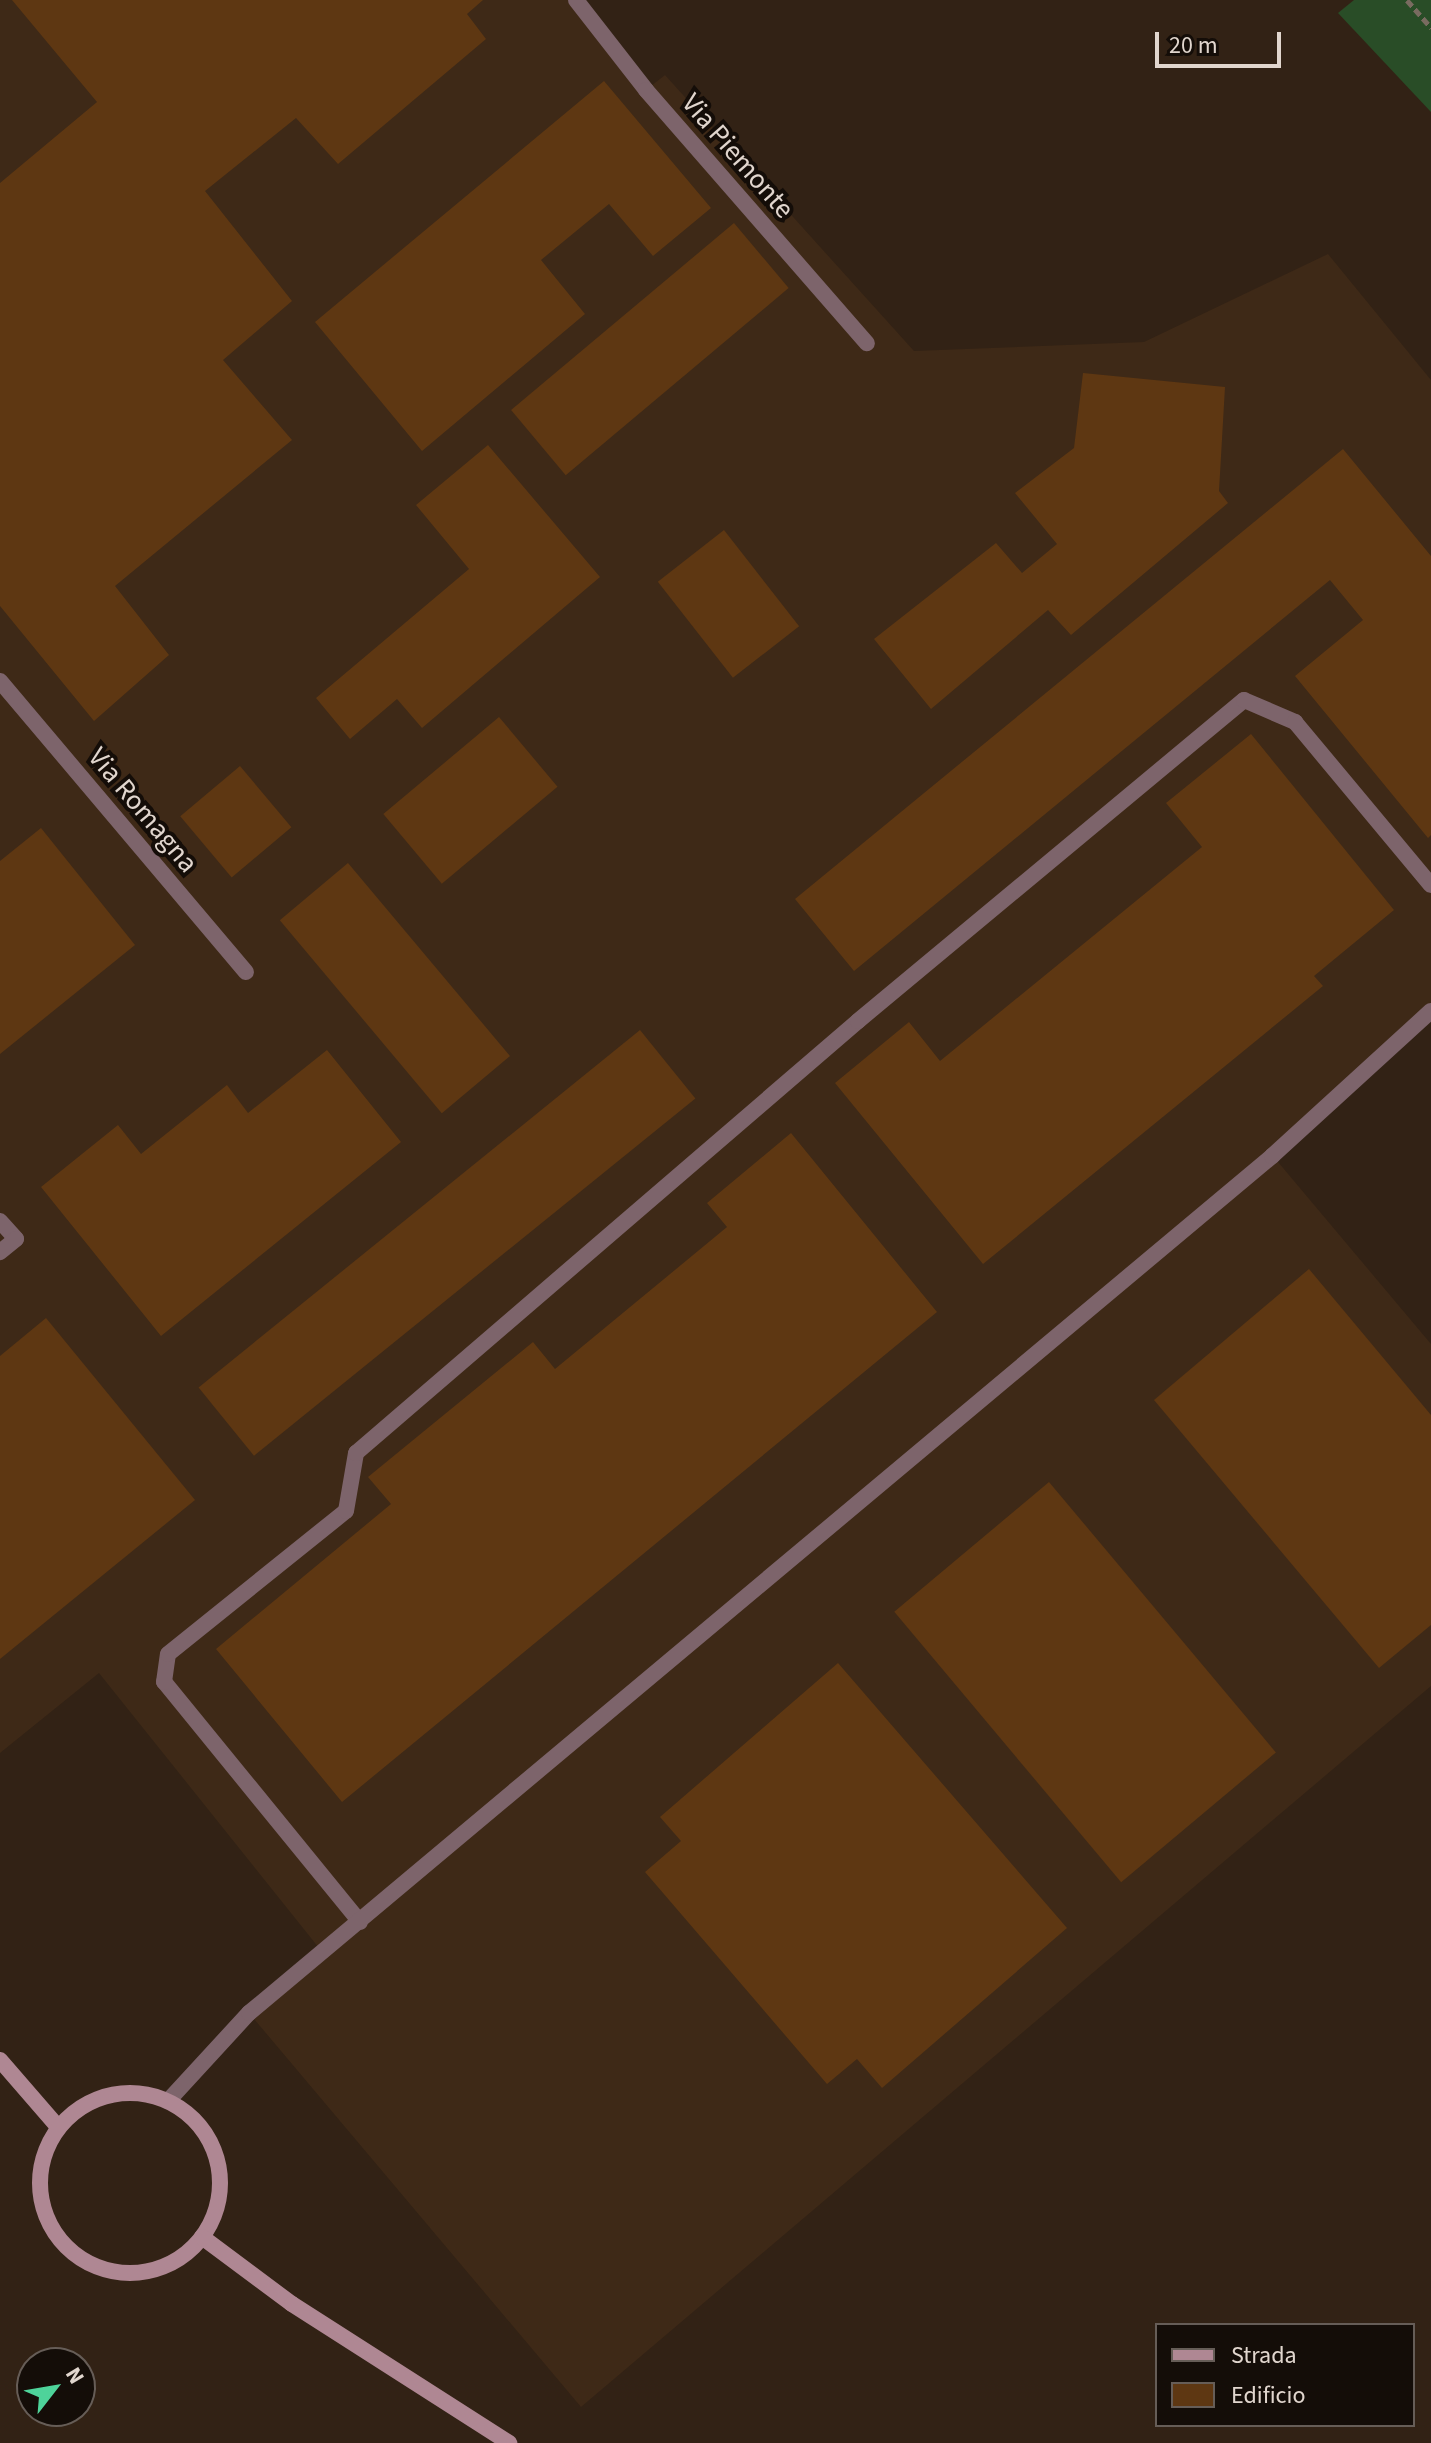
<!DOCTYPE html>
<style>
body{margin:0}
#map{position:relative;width:1431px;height:2443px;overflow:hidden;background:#322215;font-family:"Source Sans 3",sans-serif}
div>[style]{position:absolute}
.built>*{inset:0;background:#3e2917}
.green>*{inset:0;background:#294d27}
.building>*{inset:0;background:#5e3712;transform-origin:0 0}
.path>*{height:5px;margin-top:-2.5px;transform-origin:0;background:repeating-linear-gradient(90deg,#796b60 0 8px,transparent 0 12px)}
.service>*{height:16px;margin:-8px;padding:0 8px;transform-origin:8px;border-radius:8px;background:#7d646b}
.secondary>*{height:16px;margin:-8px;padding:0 8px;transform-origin:8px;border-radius:8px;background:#af8793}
.secondary>.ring{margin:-8px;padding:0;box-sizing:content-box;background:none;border:16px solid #af8793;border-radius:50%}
span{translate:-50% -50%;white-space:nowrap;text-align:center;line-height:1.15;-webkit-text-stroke:8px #140d08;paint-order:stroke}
.street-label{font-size:28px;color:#e1d6ce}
.legend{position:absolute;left:1155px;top:2323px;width:260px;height:104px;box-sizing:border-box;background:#140d08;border:2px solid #665d57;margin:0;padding:10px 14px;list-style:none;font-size:24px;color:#e1d6ce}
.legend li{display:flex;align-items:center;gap:16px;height:40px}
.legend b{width:40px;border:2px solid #665d57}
.north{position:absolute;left:16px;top:2347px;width:80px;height:80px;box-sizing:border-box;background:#140d08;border:2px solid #665d57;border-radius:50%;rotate:59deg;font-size:22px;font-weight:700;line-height:32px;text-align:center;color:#e1d6ce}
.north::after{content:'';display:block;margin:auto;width:28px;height:36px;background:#4ed39a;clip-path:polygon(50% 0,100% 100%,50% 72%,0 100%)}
.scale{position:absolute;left:1155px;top:32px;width:126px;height:36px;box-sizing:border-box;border:4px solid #e1d6ce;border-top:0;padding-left:10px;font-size:24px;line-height:28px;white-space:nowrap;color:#e1d6ce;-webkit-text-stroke:6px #140d08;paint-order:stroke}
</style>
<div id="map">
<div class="built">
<div style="clip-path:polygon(0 0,576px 0,646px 90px,665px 75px,914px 351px,1144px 342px,1328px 254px,1431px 380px,1431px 1011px,1273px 1156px,1431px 1344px,1431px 1686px,581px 2407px,249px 2013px,323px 1953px,99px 1673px,0 1753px)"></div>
</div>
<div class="green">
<div style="clip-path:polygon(1354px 0,1431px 0,1431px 112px,1338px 13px)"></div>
</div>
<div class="building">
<div style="clip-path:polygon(12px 0,483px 0,467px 14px,486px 39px,338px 164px,296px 118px,205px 191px,292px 301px,223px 360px,292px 440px,115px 586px,169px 655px,94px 721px,0 606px,0 183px,97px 102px)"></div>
<div style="clip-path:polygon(604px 81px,711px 208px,653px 256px,609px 204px,541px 260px,585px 314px,422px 451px,315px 322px)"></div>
<div style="left:734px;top:223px;width:85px;height:291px;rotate:50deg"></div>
<div style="clip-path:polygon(1083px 373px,1225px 387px,1219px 491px,1228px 503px,1071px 635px,1048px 610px,931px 709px,874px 639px,996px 543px,1022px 573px,1057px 544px,1015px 493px,1074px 448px)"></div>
<div style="clip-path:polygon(488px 445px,600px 577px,422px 728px,397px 699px,350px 739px,316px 698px,469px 569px,416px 505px)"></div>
<div style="clip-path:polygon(1343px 449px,1431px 556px,1431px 835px,1428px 838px,1295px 676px,1363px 620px,1330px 580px,854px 971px,795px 899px)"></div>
<div style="left:724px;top:530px;width:122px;height:84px;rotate:52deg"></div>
<div style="left:499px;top:717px;width:91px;height:151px;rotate:50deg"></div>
<div style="clip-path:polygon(1251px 734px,1394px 910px,1314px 976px,1323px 986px,983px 1264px,835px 1083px,909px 1022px,940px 1061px,1202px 847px,1166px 803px)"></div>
<div style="left:240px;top:766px;width:80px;height:78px;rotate:50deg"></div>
<div style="clip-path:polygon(41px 828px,135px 945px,0 1054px,0 861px)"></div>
<div style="left:348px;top:863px;width:252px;height:89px;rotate:50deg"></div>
<div style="left:640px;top:1030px;width:88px;height:568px;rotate:51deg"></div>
<div style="clip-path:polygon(327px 1050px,401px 1142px,161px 1336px,41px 1187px,118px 1125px,141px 1154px,227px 1085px,248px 1113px)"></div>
<div style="clip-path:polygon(791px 1133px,937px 1312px,342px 1802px,216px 1649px,391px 1504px,368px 1477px,533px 1342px,555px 1369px,727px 1227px,707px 1203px)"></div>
<div style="clip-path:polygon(1309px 1269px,1431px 1415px,1431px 1625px,1379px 1668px,1154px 1400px)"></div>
<div style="clip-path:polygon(46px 1318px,195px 1500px,0 1659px,0 1356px)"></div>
<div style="left:1049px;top:1482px;width:353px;height:202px;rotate:50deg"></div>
<div style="clip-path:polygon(838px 1663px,1067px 1928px,882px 2088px,857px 2059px,827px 2084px,645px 1872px,681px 1841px,660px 1817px)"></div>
</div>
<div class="path">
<div style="left:1407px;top:0;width:37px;rotate:49deg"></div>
</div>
<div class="service">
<div style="left:576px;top:0;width:114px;rotate:52.1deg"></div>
<div style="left:646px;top:90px;width:336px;rotate:48.9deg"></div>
<div style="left:0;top:681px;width:381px;rotate:49.8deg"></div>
<div style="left:0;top:1221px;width:24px;rotate:48deg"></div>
<div style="left:16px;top:1239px;width:21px;rotate:141deg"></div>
<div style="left:360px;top:1922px;width:310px;rotate:-129.2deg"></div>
<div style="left:164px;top:1682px;width:28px;rotate:-82deg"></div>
<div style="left:168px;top:1654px;width:228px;rotate:-38.8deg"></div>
<div style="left:346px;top:1511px;width:59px;rotate:-80.2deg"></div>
<div style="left:356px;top:1453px;width:662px;rotate:-40.71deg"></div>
<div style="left:858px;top:1021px;width:502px;rotate:-39.75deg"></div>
<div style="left:1244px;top:700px;width:56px;rotate:23.3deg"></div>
<div style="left:1295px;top:722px;width:212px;rotate:50.2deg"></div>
<div style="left:168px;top:2101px;width:120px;rotate:-47.4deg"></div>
<div style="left:249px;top:2013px;width:1335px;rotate:-39.95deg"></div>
<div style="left:1272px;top:1156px;width:215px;rotate:-42.4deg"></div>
</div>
<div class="secondary">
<div style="left:0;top:2060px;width:89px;rotate:49.1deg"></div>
<div class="ring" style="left:40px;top:2093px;width:164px;height:164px"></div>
<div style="left:202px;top:2237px;width:112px;rotate:36.7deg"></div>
<div style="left:292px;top:2304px;width:258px;rotate:32.6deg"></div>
</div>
<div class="street-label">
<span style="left:738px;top:156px;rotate:49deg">Via Piemonte</span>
<span style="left:143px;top:810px;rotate:50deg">Via Romagna</span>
</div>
<ul class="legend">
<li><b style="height:10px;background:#af8793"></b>Strada</li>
<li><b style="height:22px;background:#5e3712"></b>Edificio</li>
</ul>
<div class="north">N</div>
<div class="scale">20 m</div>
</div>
